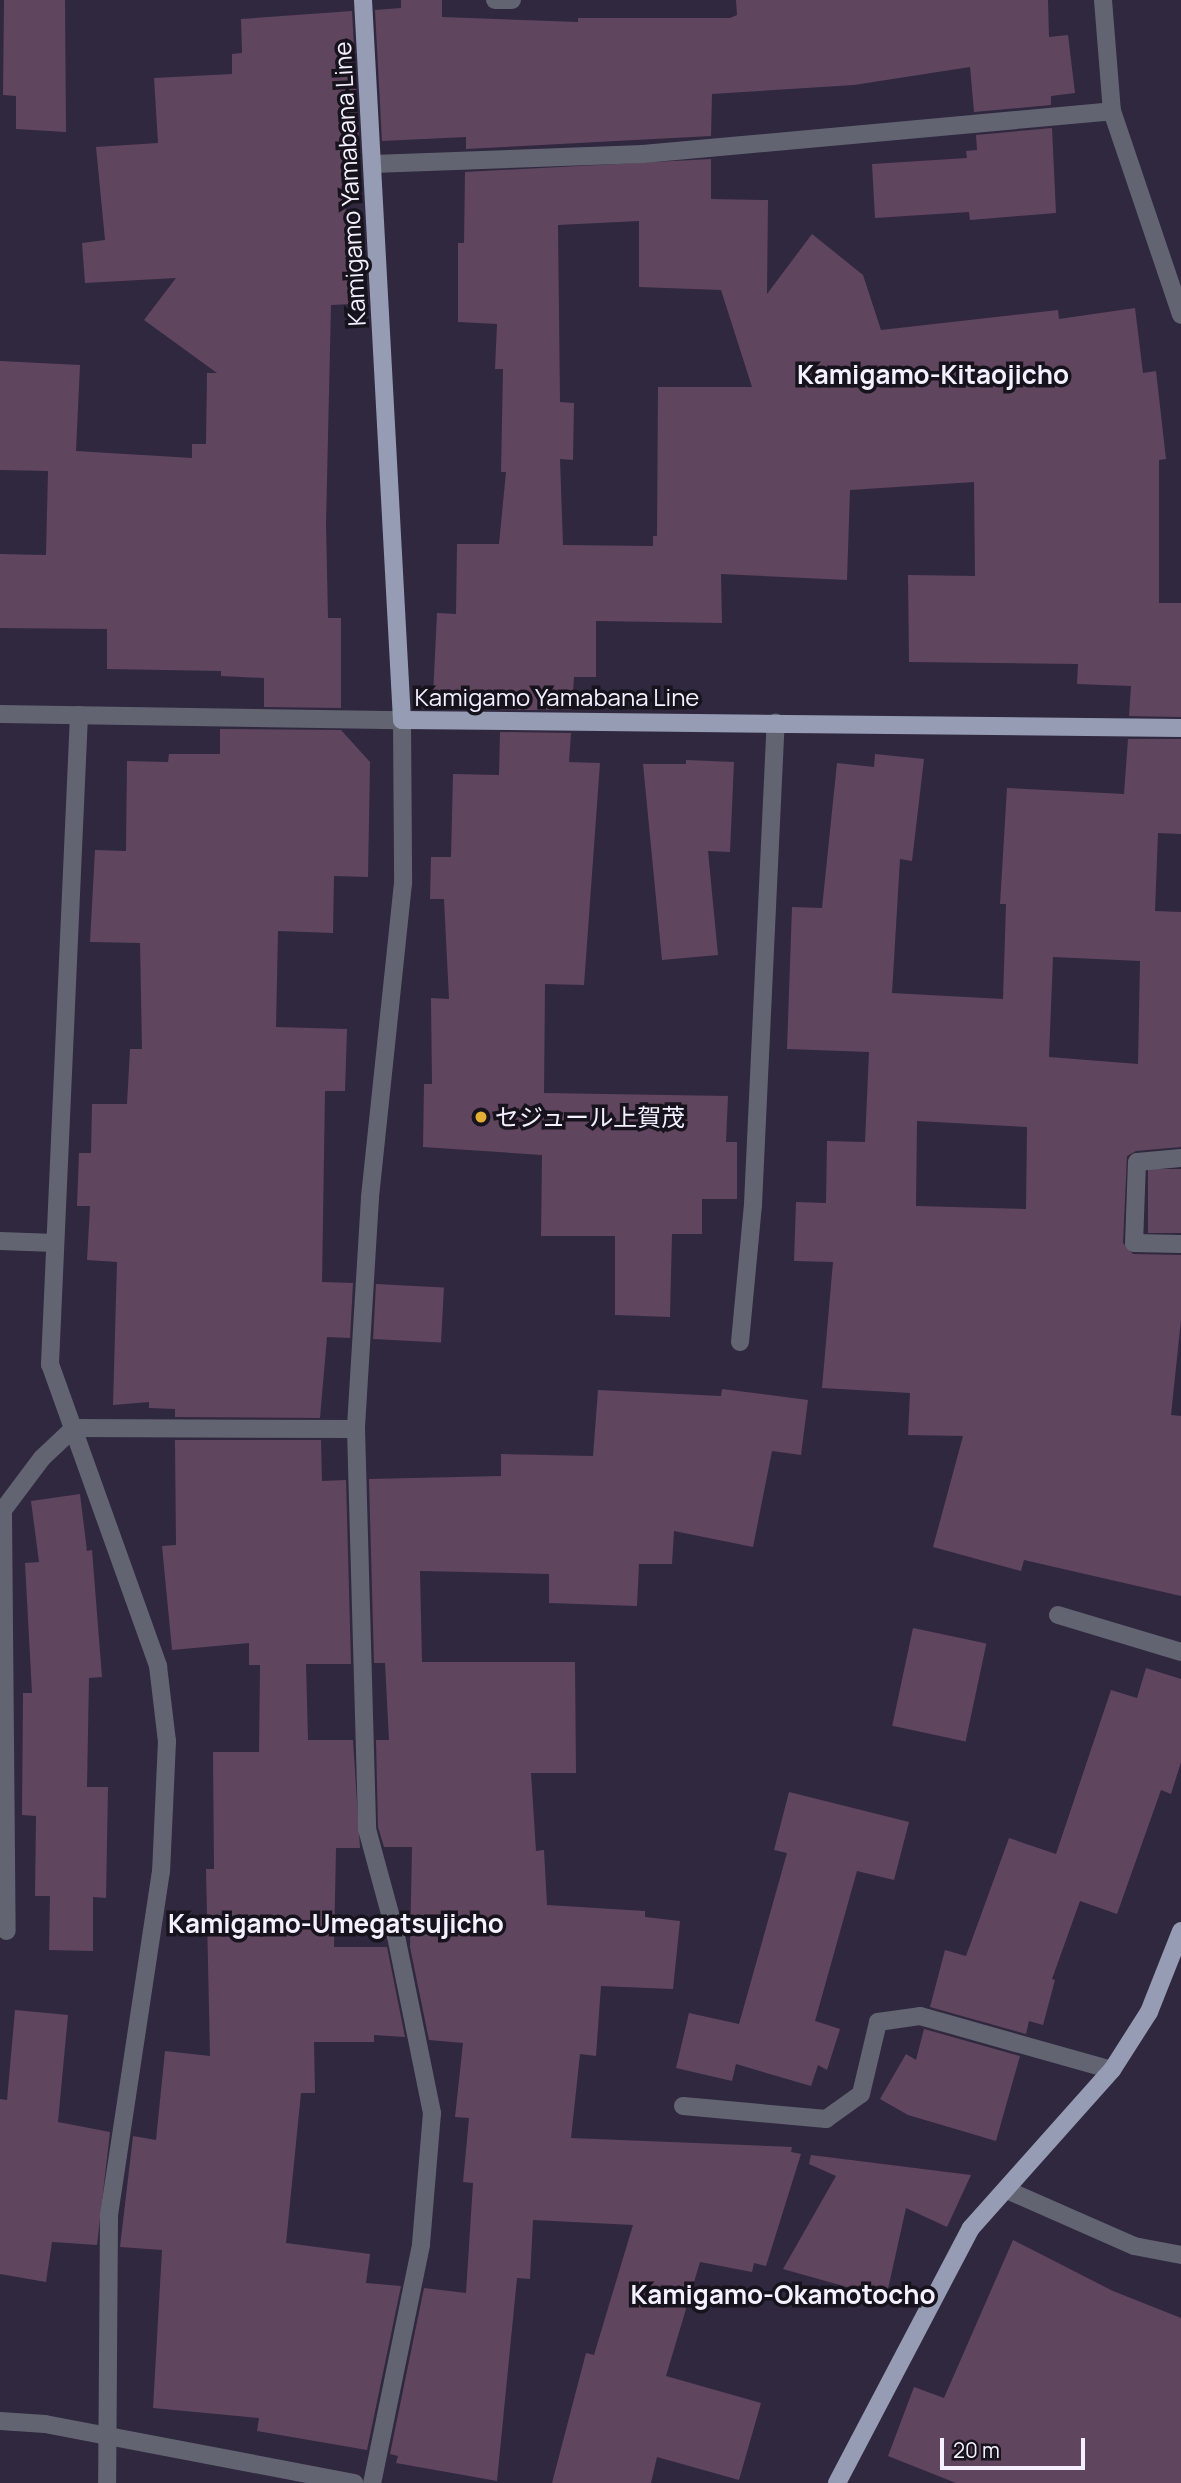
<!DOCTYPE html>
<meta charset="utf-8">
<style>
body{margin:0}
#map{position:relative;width:1181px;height:2483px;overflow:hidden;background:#30283f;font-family:Manrope,"Noto Sans JP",sans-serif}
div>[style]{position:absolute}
.building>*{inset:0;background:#60455e;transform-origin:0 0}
.minor>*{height:18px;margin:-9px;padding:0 9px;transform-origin:9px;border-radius:9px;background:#626571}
.major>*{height:18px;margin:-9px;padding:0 9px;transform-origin:9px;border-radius:9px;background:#959cb4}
.dots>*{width:19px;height:19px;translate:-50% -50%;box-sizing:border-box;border:4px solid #17131d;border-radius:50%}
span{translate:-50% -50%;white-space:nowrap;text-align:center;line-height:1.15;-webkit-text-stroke:7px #17131d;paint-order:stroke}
.street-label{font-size:24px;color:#f5f0ff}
.poi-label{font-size:24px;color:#f5f0ff}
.left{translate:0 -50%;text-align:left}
.neighbourhood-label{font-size:26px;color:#f5f0ff;font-weight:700}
.scale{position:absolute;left:940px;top:2438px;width:145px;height:32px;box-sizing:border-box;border:4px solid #f5f0ff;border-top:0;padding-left:9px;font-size:21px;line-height:24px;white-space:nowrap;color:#f5f0ff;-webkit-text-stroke:5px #17131d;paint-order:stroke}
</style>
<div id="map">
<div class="building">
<div style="clip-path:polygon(4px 0,65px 0,66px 132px,16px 129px,16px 96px,3px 95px)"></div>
<div style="clip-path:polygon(401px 0,442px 0,442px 17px,578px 22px,578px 18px,730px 18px,737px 15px,736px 0,1048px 0,1049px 37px,1068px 35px,1075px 93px,1051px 96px,1051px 105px,974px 112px,970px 67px,854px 85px,712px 94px,711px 136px,466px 149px,466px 137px,382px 141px,375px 10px,401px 8px)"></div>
<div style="clip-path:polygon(352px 11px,359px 142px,347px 142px,350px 200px,345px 200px,352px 304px,331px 305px,326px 524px,328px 618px,341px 618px,341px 708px,264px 707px,264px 678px,221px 676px,221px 671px,107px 669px,107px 629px,0 628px,0 554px,46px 555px,48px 471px,0 470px,0 361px,80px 365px,76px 451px,192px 458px,192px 444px,206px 444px,207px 373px,217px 373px,144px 320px,176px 278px,85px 283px,82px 243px,105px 240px,96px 147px,158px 143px,154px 78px,232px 74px,232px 54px,242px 53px,241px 19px)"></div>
<div style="clip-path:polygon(1052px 128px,1056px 213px,970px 220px,969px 212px,875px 218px,872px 164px,967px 158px,966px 151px,977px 150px,976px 135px)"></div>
<div style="clip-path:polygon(evenodd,711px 159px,711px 199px,768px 200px,767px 294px,812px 234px,863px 275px,881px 330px,1058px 310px,1059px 319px,1135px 308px,1143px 373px,1156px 371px,1166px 459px,1159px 460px,1159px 603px,1181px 603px,1181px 717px,1129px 716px,1131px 686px,1077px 684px,1078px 664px,909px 662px,908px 575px,975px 576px,974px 482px,850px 490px,847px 580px,721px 574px,722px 623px,596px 621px,596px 677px,574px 677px,572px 710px,500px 710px,501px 697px,433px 696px,437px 613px,456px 614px,457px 544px,499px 544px,506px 472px,501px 472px,503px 369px,495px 369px,497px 324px,458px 322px,458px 243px,464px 243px,465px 172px,711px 159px,639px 221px,639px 287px,721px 290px,752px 387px,658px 387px,657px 536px,653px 536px,653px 546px,563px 545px,560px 459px,573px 460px,574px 403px,560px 402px,558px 225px,639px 221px)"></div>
<div style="clip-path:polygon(220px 729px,341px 730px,370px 762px,368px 877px,334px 876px,333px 933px,278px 931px,276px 1027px,347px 1029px,345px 1091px,325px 1091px,322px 1282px,353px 1283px,350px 1338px,327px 1337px,320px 1418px,175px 1417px,175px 1409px,149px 1408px,149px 1402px,113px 1405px,117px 1262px,87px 1260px,90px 1206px,77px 1206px,79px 1153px,91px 1153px,92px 1104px,127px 1104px,130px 1049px,142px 1049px,140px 943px,90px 942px,95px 850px,126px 851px,127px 761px,168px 762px,169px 754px,220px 754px)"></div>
<div style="clip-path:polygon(500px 732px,571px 733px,569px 762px,600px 763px,584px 985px,545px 984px,544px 1093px,728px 1096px,726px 1142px,737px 1142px,737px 1199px,702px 1199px,702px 1234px,672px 1234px,670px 1317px,615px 1315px,615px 1236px,541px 1236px,542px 1155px,423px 1147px,424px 1084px,432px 1084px,431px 998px,449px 999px,444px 899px,430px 899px,431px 857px,451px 857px,453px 774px,499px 775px)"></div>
<div style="clip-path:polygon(evenodd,1128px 739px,1181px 739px,1181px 834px,1158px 833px,1155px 911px,1181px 912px,1181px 1147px,1136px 1151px,1127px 1156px,1123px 1243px,1133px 1254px,1181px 1255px,1181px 1320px,1171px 1415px,1181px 1416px,1181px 1596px,1024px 1560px,1021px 1571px,933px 1547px,963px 1436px,908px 1435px,910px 1393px,822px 1388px,833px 1262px,794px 1261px,796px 1202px,826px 1203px,827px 1141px,865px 1142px,869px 1052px,787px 1049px,792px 907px,822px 908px,837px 763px,874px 767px,875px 754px,924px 759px,912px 861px,900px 859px,892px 993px,1003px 999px,1006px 904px,1000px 904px,1007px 788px,1124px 794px,1128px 739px,1053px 957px,1140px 961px,1138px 1064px,1049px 1057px,1053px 957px,1128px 739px,917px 1121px,1027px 1127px,1026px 1209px,916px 1206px,917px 1121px)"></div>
<div style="clip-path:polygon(686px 760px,734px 762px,730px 852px,708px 851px,718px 955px,662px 960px,643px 764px,686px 764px)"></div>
<div style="left:1181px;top:1169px;width:64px;height:33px;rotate:90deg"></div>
<div style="left:376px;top:1284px;width:68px;height:55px;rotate:3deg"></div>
<div style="clip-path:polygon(722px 1389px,808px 1400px,801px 1455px,772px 1451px,753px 1547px,674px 1531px,672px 1564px,639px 1564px,637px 1606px,549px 1603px,549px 1574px,420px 1571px,422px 1662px,575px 1662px,576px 1773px,531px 1773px,536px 1851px,544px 1850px,547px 1905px,645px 1911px,645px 1917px,680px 1921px,673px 1989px,601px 1986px,596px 2056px,580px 2054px,571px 2138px,792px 2147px,791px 2152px,801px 2154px,766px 2266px,754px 2263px,752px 2272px,700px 2262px,666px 2376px,761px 2403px,739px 2480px,657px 2457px,651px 2483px,552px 2483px,586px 2353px,594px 2355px,633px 2225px,533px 2220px,530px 2279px,517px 2278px,497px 2481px,396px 2463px,398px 2456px,390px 2454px,424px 2288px,466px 2293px,473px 2183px,463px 2182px,469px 2118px,455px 2117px,463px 2043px,429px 2040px,410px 1947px,412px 1847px,384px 1847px,378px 1827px,376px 1740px,389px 1740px,385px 1663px,374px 1663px,369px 1479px,501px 1476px,501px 1454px,593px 1456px,598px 1390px,721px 1396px)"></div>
<div style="clip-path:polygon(175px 1440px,321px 1440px,322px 1481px,346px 1480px,351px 1664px,306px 1664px,308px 1740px,353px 1740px,360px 1848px,336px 1848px,334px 1947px,387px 1947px,405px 2037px,374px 2035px,374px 2042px,314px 2042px,315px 2093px,301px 2093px,286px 2243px,370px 2254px,366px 2283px,401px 2286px,367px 2450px,257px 2431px,259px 2418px,153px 2408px,162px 2250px,120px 2247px,133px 2136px,156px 2140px,165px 2051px,210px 2056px,206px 1869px,214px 1869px,213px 1752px,259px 1752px,260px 1665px,249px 1665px,249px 1643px,172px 1650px,162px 1546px,176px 1545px)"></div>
<div style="clip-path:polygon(80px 1494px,87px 1551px,92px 1550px,102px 1677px,89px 1678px,87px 1787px,108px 1787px,106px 1898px,93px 1897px,93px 1951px,49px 1950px,50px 1896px,35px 1896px,36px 1816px,22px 1815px,23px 1693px,32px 1693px,25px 1563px,39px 1562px,31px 1501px)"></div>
<div style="left:913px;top:1628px;width:75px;height:100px;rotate:12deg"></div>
<div style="clip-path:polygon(1146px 1668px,1181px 1679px,1181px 1762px,1171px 1794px,1161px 1790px,1117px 1914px,1080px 1901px,1052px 1979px,1055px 1980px,1043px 2025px,1029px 2021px,1026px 2034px,930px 2007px,945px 1950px,966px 1956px,1009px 1838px,1056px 1854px,1111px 1690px,1137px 1698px)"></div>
<div style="clip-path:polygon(789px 1792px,909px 1822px,894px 1880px,857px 1871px,815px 2021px,840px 2029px,827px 2070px,818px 2065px,811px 2086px,736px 2064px,732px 2081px,676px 2068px,689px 2013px,739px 2024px,787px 1853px,774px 1850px)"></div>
<div style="clip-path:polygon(15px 2010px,68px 2015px,58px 2122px,110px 2132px,97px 2245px,52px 2242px,46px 2282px,0 2274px,0 2099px,7px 2100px)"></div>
<div style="clip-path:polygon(924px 2029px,1020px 2056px,996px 2141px,908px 2115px,880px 2099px,906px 2054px,916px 2060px)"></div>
<div style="clip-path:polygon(811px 2155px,971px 2175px,947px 2227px,906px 2208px,886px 2298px,783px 2269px,836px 2176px,809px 2164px)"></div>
<div style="clip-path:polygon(1013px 2240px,1113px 2291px,1181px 2318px,1181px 2483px,956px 2483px,888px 2456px,914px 2387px,944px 2398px)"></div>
</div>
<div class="minor">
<div style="left:495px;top:0;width:17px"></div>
<div style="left:1103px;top:0;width:111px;rotate:85.4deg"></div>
<div style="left:1112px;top:111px;width:215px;rotate:71.3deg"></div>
<div style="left:373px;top:164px;width:270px;rotate:-2.1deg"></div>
<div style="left:643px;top:154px;width:471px;rotate:-5.2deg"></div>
<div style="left:0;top:714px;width:402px;rotate:0.9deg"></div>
<div style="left:402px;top:720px;width:163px;rotate:89.6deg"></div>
<div style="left:403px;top:883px;width:317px;rotate:96deg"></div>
<div style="left:370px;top:1198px;width:231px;rotate:93.5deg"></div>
<div style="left:356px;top:1429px;width:400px;rotate:88.4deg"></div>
<div style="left:367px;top:1829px;width:111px;rotate:74.8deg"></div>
<div style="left:396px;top:1936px;width:181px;rotate:78.5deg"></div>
<div style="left:432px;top:2113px;width:132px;rotate:94.8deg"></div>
<div style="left:421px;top:2245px;width:243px;rotate:101.6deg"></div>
<div style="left:79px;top:715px;width:650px;rotate:92.56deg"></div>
<div style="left:50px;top:1364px;width:321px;rotate:70.3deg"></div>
<div style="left:158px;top:1666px;width:76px;rotate:83.2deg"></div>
<div style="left:167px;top:1741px;width:130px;rotate:92.6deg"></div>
<div style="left:161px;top:1871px;width:349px;rotate:98.6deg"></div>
<div style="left:109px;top:2216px;width:267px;rotate:90.4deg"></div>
<div style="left:1181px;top:1158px;width:44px;rotate:174.8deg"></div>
<div style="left:1137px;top:1162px;width:81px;rotate:92.1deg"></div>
<div style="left:1134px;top:1243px;width:47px;rotate:1.2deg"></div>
<div style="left:0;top:1241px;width:55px;rotate:2.1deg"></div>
<div style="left:740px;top:1342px;width:139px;rotate:-84.6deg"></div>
<div style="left:753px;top:1204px;width:482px;rotate:-87.3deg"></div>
<div style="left:0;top:1514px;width:70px;rotate:-53.1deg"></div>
<div style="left:42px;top:1458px;width:44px;rotate:-43.2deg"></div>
<div style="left:74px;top:1428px;width:282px;rotate:0.2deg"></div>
<div style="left:3px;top:1514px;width:417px;rotate:89.5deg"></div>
<div style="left:1058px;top:1615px;width:128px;rotate:16.7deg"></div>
<div style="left:683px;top:2106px;width:144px;rotate:5.2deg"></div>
<div style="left:826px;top:2119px;width:43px;rotate:-35.5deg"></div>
<div style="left:861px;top:2094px;width:74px;rotate:-76.7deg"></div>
<div style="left:878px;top:2022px;width:42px;rotate:-8.1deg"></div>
<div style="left:920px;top:2016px;width:199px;rotate:15.7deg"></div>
<div style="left:1007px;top:2190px;width:139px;rotate:23.8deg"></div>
<div style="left:1134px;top:2246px;width:48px;rotate:10.8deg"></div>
<div style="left:0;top:2421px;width:45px;rotate:3.8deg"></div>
<div style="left:45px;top:2424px;width:315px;rotate:10.8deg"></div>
</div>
<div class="major">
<div style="left:363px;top:0;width:721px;rotate:86.9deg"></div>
<div style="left:402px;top:720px;width:779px;rotate:0.59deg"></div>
<div style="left:837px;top:2483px;width:288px;rotate:-62.3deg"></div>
<div style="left:971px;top:2228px;width:212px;rotate:-48.3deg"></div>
<div style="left:1112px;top:2070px;width:69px;rotate:-57.5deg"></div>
<div style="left:1149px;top:2012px;width:87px;rotate:-68.4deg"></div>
</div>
<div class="dots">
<div style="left:481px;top:1117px;background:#e4ad35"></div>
</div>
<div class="street-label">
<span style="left:349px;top:184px;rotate:-93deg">Kamigamo Yamabana Line</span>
<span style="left:557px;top:697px">Kamigamo Yamabana Line</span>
</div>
<div class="poi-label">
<span class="left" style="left:495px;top:1117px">セジュール上賀茂</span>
</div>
<div class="neighbourhood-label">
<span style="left:933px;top:375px">Kamigamo-Kitaojicho</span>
<span style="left:336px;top:1924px">Kamigamo-Umegatsujicho</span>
<span style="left:783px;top:2295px">Kamigamo-Okamotocho</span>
</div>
<div class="scale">20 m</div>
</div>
